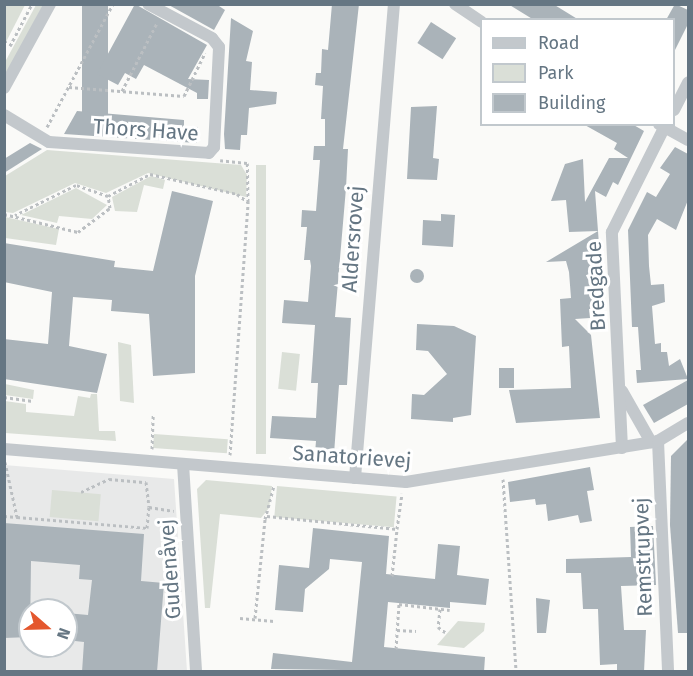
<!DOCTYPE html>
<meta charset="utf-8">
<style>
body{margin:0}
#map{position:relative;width:693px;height:676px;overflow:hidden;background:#fafaf8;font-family:"Fira Sans",sans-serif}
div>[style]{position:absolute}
.built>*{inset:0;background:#e8e9e9}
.green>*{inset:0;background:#dadfd7;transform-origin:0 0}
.building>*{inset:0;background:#aab3b9;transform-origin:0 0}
.round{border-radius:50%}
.path>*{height:3px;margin-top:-1.5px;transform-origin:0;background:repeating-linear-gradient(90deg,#bbbfc2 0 3px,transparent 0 6px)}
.street>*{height:12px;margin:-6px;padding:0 6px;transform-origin:6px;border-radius:6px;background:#c3c8cc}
span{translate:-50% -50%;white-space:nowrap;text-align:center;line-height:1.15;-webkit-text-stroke:6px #fff;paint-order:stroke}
.street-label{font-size:21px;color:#657683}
.frame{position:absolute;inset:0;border:6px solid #657683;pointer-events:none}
.legend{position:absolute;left:480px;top:18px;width:195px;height:108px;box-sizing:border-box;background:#fff;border:2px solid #c1c8cd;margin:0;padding:8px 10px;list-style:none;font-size:18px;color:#657683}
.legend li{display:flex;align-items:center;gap:12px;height:30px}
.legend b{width:30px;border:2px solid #c1c8cd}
.north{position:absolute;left:18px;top:598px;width:60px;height:60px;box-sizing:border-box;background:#fff;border:2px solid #c1c8cd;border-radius:50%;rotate:110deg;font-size:16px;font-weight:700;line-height:24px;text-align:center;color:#657683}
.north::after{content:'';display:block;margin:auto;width:21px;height:27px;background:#e4572e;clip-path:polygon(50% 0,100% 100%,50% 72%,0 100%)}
</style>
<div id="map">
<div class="built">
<div style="clip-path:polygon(evenodd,4px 465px,174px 479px,187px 671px,5px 671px,4px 465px,30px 610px,66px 610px,66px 646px,30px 646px,30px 610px)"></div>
</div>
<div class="green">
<div style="clip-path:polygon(5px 4px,25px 5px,5px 44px,4px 5px)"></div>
<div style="clip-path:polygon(36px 5px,43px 5px,5px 77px,5px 62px)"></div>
<div style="clip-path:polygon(47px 150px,241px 165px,247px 175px,246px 197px,148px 173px,106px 193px,75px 183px,13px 213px,5px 212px,5px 176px)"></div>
<div style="left:256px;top:165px;width:10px;height:289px"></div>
<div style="clip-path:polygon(151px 176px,165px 180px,163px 189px,144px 185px,137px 212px,115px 211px,112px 197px)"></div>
<div style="clip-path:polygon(76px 188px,107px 205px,92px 219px,59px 216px,57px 223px,21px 215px)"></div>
<div style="clip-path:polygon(5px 217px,59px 229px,56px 245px,5px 238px)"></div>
<div style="clip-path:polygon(118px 342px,131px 345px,134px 403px,120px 401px)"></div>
<div style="left:282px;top:352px;width:18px;height:37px;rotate:6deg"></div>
<div style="clip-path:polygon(5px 384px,34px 390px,33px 399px,5px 395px)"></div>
<div style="clip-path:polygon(91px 394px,97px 394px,99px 431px,115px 431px,116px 441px,5px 433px,5px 401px,26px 404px,26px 412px,74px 416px,78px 396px,90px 398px)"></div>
<div style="left:154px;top:434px;width:74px;height:14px;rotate:4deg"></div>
<div style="clip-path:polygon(206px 480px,272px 486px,269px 508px,261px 518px,220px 514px,210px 608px,205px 608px,197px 489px)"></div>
<div style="left:277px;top:486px;width:120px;height:31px;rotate:5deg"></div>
<div style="left:52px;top:490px;width:49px;height:27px;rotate:5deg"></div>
<div style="clip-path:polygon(458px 621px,485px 623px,484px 631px,464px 648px,437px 645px)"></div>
</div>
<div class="building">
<div style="left:82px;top:4px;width:26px;height:127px"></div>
<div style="clip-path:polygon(135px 4px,207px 45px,188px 79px,209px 80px,208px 99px,197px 99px,197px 93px,144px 65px,136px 79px,125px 73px,118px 85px,97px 74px)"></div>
<div style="clip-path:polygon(167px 4px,216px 4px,225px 10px,214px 30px)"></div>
<div style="clip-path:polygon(332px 4px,359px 4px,343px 149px,348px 149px,346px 188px,335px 317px,351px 318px,347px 385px,339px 385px,334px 454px,315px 453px,316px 441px,270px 438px,272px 416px,316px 418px,318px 383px,311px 383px,315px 325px,282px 323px,284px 300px,308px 302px,311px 266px,310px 260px,304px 260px,307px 227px,301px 227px,302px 210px,316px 211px,320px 160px,313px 160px,314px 146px,325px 146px,325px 119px,321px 119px,323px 86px,315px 85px,316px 73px,321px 73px,322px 49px,328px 50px)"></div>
<div style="clip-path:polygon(508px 4px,553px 4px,579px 20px,534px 20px)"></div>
<div style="clip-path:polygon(675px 4px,688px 10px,688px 24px,674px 52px,674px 20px,666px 20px)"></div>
<div style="clip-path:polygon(231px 18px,253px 31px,246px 61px,252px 62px,250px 90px,277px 92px,276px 104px,249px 108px,247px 135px,241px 135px,240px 150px,225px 149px,224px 134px)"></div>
<div style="left:431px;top:22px;width:30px;height:25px;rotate:33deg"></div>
<div style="clip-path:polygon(437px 106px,433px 158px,439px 159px,437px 180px,407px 179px,411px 107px)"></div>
<div style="clip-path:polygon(77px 111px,184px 120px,184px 126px,198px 127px,197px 143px,64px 134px)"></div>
<div style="clip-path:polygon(583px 124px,632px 124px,644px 131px,618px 185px,613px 182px,606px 197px,595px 191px,598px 231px,569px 232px,566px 200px,551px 201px,565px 164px,583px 159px,585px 202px,609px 158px,628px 158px,614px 149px,617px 143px)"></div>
<div style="clip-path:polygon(30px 143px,42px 149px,4px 173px,4px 159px)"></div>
<div style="clip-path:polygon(675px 147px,688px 154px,688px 200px,676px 230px,657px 219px,648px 235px,649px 266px,651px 285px,664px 284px,665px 302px,652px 306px,655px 344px,661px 343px,661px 352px,667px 352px,669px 366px,680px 359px,688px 379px,637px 383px,636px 370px,641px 370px,638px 327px,632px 327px,628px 230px,647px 192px,656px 197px,670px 174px,660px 168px)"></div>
<div style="clip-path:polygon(172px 191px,213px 201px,195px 276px,195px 373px,153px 376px,149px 314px,111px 311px,112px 300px,73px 297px,69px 346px,107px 354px,97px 393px,4px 379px,4px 339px,48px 344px,52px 292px,4px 282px,4px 243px,115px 261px,114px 267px,153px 271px)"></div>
<div style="clip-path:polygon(441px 214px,455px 215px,453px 247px,422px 245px,423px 220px,441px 221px)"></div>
<div style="clip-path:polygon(598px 231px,600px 259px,591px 260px,594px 309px,589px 309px,590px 318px,575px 319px,591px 335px,600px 418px,516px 423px,509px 390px,571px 388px,569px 346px,562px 347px,560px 299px,571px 298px,569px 272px,566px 261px,546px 262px)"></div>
<div class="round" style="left:410px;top:269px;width:14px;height:14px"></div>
<div style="clip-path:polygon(417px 324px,454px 326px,476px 336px,471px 415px,453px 418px,453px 422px,411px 419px,412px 394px,424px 395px,447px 374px,428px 351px,416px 350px)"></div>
<div style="left:499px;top:368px;width:15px;height:20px"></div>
<div style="clip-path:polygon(688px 380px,688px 404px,654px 423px,643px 405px)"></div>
<div style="clip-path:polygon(688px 439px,688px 633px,678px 633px,670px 525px,671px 456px)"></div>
<div style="clip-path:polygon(590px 467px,594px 490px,587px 491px,592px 521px,580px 523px,578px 515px,548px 521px,546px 504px,536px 505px,535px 499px,510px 502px,508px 482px)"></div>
<div style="clip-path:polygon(4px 523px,144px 534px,141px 581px,164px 583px,157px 672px,82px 672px,84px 642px,66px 640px,66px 613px,88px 615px,92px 580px,79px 579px,80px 565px,31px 561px,30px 637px,4px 638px)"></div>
<div style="clip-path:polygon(653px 526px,656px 585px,621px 586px,624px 630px,646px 630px,644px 672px,617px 672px,617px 664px,600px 665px,598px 609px,583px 609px,581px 573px,566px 573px,566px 559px,631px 557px,630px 527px)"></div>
<div style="clip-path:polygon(313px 528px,389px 536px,386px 574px,435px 579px,438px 544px,460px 546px,457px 575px,489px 579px,486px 605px,450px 602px,450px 608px,388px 602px,384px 647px,485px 657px,484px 672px,271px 669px,273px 653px,352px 662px,362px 562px,330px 559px,329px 569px,305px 589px,303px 612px,275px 610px,279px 565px,309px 568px)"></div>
<div style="clip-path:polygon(536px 598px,550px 600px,546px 633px,537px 633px)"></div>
</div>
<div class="path">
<div style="left:4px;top:41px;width:7px;rotate:27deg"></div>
<div style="left:10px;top:46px;width:47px;rotate:-62.4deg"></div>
<div style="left:69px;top:87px;width:115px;rotate:4.5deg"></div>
<div style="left:184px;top:96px;width:48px;rotate:-64deg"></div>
<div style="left:122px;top:91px;width:76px;rotate:-62.8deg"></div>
<div style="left:47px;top:127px;width:140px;rotate:-61.8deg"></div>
<div style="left:108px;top:196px;width:47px;rotate:-27.6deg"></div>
<div style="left:150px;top:174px;width:89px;rotate:12.9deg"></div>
<div style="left:237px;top:194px;width:14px;rotate:36deg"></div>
<div style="left:248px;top:202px;width:39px;rotate:-91deg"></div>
<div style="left:247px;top:163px;width:27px;rotate:-174deg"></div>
<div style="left:4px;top:214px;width:76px;rotate:13.7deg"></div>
<div style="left:78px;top:232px;width:40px;rotate:-37deg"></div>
<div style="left:110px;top:208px;width:12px;rotate:-99deg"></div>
<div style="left:108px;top:196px;width:34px;rotate:-161deg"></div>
<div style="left:76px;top:185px;width:68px;rotate:153.8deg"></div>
<div style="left:4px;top:397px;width:29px;rotate:8deg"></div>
<div style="left:152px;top:449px;width:34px;rotate:-88deg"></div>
<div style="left:230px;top:455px;width:254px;rotate:-85.9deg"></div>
<div style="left:5px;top:462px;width:56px;rotate:77.7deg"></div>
<div style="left:17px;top:517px;width:130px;rotate:4.8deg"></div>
<div style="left:147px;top:528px;width:21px;rotate:-85deg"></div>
<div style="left:149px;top:507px;width:25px;rotate:9deg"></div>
<div style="left:503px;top:479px;width:193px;rotate:86.1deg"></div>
<div style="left:81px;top:492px;width:31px;rotate:-25deg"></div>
<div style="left:109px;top:479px;width:37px;rotate:5deg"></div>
<div style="left:146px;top:482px;width:25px;rotate:83deg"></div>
<div style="left:4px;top:516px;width:13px;rotate:4deg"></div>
<div style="left:267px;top:516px;width:131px;rotate:5.7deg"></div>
<div style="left:397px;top:529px;width:36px;rotate:-82deg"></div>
<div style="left:392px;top:576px;width:47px;rotate:-83.9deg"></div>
<div style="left:440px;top:609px;width:18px;rotate:96deg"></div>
<div style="left:438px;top:627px;width:9px;rotate:36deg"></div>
<div style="left:240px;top:618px;width:34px;rotate:5deg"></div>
<div style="left:255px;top:618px;width:100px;rotate:-84.2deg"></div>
<div style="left:265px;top:519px;width:35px;rotate:-75deg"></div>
<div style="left:397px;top:630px;width:19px;rotate:3deg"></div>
<div style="left:396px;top:649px;width:45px;rotate:-86.2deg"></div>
<div style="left:399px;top:604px;width:51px;rotate:6.7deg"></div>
</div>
<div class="street">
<div style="left:455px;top:4px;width:32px;rotate:34deg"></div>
<div style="left:4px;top:88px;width:96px;rotate:-61.3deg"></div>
<div style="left:674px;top:110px;width:31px;rotate:-63deg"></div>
<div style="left:4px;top:115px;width:52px;rotate:31deg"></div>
<div style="left:49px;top:142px;width:160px;rotate:3.9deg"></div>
<div style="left:209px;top:153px;width:8px;rotate:-50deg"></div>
<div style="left:214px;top:147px;width:100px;rotate:-87.1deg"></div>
<div style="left:219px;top:47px;width:11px;rotate:-128deg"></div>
<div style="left:212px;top:38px;width:72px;rotate:-152deg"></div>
<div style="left:659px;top:124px;width:33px;rotate:29deg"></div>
<div style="left:622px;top:391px;width:59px;rotate:60.4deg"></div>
<div style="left:658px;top:441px;width:231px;rotate:87.5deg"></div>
<div style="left:622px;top:448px;width:216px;rotate:-92.7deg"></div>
<div style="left:612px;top:232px;width:121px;rotate:-63.4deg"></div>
<div style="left:4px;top:449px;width:403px;rotate:4.7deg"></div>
<div style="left:406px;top:482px;width:255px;rotate:-9.2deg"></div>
<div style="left:658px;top:441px;width:35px;rotate:-31deg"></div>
<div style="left:183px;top:464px;width:208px;rotate:86.4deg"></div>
<div style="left:355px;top:478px;width:476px;rotate:-85.3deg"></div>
</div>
<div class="street-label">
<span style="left:146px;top:130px;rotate:4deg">Thors Have</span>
<span style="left:353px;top:239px;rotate:-86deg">Aldersrovej</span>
<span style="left:596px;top:286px;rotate:-93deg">Bredgade</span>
<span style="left:352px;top:457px;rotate:4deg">Sanatorievej</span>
<span style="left:643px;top:557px;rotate:-92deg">Remstrupvej</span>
<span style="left:170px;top:569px;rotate:-94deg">Gudenåvej</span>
</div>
<div class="frame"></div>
<ul class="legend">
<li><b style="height:8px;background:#c3c8cc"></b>Road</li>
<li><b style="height:16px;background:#dadfd7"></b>Park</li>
<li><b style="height:16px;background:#aab3b9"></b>Building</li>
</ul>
<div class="north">N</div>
</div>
